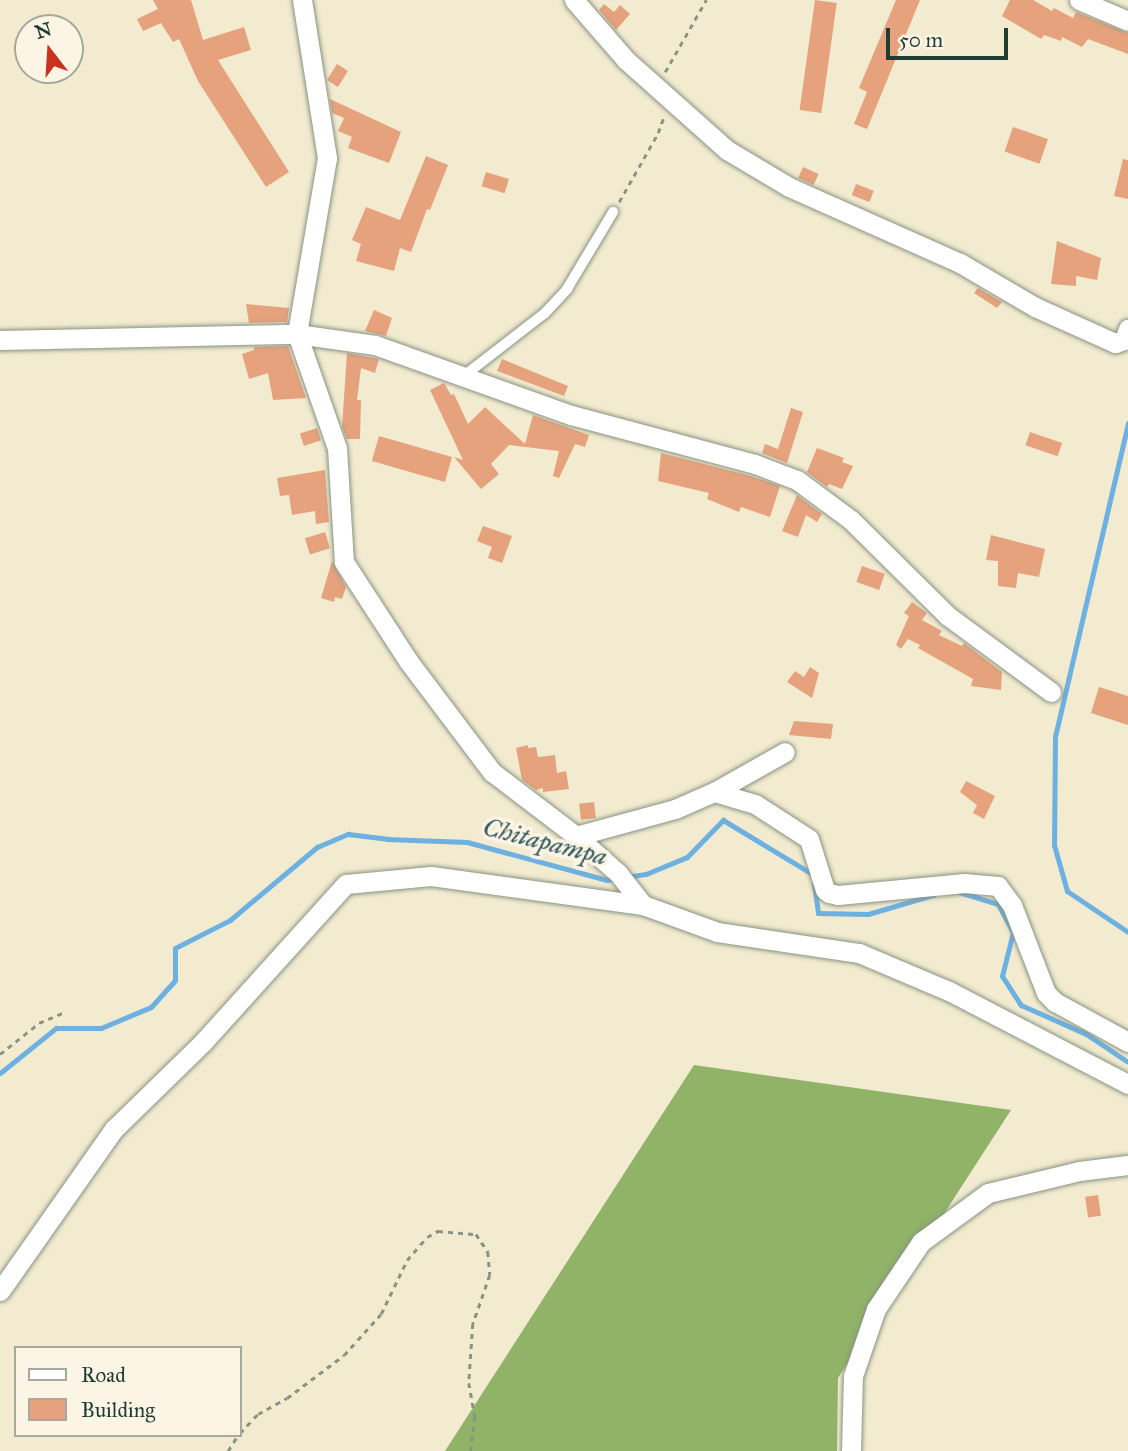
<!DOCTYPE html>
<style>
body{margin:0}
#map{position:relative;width:1128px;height:1451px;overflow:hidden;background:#f2ebd0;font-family:"IM FELL Great Primer",serif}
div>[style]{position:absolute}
.forest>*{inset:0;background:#90b368}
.stream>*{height:5px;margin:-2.5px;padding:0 2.5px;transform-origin:2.5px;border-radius:2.5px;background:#6db0e2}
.building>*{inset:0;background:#e5a27d;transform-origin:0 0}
.path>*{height:2.5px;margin-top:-1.25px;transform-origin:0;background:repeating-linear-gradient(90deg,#889482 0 5px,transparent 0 10px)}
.roads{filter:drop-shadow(0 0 2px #889482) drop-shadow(0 0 2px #889482)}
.lane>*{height:10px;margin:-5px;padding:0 5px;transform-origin:5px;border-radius:5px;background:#fff}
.street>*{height:19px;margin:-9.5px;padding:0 9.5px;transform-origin:9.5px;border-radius:9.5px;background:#fff}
span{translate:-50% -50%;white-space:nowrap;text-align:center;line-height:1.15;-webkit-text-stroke:7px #fcf5e5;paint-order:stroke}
.water-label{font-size:26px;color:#325a60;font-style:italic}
.legend{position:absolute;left:14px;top:1346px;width:228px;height:91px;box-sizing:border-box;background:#fcf5e5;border:2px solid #a4ab9e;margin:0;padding:9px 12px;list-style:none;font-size:21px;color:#1f3d34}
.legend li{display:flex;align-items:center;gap:14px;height:35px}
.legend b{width:35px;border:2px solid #a4ab9e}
.north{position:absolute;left:14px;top:14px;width:70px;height:70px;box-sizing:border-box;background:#fcf5e5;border:2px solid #a4ab9e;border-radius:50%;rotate:343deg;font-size:19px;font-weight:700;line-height:28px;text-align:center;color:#1f3d34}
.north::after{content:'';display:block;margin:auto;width:24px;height:32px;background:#c8321e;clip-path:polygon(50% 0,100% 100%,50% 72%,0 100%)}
.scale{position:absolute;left:886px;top:28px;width:122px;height:32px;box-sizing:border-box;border:4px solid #1f3d34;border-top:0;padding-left:9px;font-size:21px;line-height:24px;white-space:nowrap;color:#1f3d34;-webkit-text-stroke:5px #fcf5e5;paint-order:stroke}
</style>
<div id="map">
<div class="forest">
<div style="clip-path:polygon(694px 1065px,1011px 1110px,838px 1378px,837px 1451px,445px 1451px)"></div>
</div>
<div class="stream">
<div style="left:1128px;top:423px;width:321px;rotate:103.1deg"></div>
<div style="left:1055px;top:736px;width:109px;rotate:90.5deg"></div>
<div style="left:1054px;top:845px;width:48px;rotate:74.2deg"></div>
<div style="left:1067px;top:891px;width:73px;rotate:33.9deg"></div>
<div style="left:626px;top:877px;width:20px;rotate:-9deg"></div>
<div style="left:646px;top:874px;width:44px;rotate:-22.5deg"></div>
<div style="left:687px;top:857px;width:52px;rotate:-45.8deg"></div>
<div style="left:723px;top:820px;width:104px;rotate:31.2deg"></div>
<div style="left:814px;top:884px;width:29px;rotate:82deg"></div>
<div style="left:818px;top:913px;width:50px;rotate:1.1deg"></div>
<div style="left:868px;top:914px;width:68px;rotate:-16.3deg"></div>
<div style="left:959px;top:892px;width:41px;rotate:17.1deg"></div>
<div style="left:998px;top:904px;width:32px;rotate:62deg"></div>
<div style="left:1013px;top:932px;width:45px;rotate:104deg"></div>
<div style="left:1002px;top:976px;width:35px;rotate:57deg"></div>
<div style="left:1021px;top:1005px;width:71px;rotate:24deg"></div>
<div style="left:1086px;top:1034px;width:50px;rotate:33.7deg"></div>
<div style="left:0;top:1073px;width:72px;rotate:-38.8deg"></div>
<div style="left:56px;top:1028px;width:45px"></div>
<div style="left:101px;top:1028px;width:54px;rotate:-22.8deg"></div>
<div style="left:151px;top:1007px;width:36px;rotate:-48deg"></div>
<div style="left:175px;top:980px;width:32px;rotate:-90deg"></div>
<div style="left:175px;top:948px;width:62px;rotate:-27deg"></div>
<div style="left:230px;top:920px;width:114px;rotate:-40deg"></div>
<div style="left:317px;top:847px;width:34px;rotate:-23deg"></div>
<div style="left:348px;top:834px;width:39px;rotate:7deg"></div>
<div style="left:387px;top:839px;width:80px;rotate:2.1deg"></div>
<div style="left:467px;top:842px;width:145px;rotate:15.2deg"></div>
<div style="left:607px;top:880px;width:10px;rotate:-11deg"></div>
</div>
<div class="building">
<div style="clip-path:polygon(153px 0,191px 0,203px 40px,244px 27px,251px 50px,218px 60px,289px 172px,266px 187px,198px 81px,179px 39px,173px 42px,161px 23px,143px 31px,137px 19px,158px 9px)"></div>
<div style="left:815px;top:0;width:22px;height:111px;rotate:8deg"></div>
<div style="clip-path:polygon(896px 0,920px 0,867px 129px,854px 124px,867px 92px,859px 88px)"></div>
<div style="clip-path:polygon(1010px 0,1033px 0,1052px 11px,1054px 8px,1073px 18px,1076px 12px,1128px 33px,1128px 54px,1088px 39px,1082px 47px,1062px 37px,1061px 41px,1044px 35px,1041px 39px,1002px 16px)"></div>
<div style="clip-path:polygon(604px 4px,614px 12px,620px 5px,630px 14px,616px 30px,599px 10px)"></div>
<div style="left:337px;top:64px;width:13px;height:19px;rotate:32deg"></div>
<div style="clip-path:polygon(330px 99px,401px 132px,389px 163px,348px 148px,352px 137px,338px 131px,344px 118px,332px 113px)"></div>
<div style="left:1013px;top:127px;width:37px;height:26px;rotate:19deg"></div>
<div style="clip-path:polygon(426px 156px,448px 165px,430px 210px,427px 209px,411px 252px,400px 248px,394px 271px,356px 261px,361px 244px,352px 240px,366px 207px,400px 220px)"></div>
<div style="clip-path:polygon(1123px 159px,1128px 160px,1128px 199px,1114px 196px)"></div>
<div style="left:803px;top:167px;width:17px;height:12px;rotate:24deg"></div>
<div style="left:486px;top:172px;width:24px;height:15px;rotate:17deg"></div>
<div style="left:856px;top:184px;width:19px;height:12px;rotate:21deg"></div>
<div style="clip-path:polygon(1057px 241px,1101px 258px,1097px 280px,1076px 276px,1076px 286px,1051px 284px)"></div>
<div style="clip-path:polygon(978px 288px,1002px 302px,997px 308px,974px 293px)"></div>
<div style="clip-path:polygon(246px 304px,289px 308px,287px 322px,249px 323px)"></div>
<div style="clip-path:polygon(374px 310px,392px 318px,386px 336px,365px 331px)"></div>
<div style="clip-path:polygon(288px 346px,306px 398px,273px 400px,268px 373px,249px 379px,242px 354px,254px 350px,254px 347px)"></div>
<div style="clip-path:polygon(347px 353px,379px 359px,375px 373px,361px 368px,357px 400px,361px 400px,360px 439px,347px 439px,342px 427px)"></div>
<div style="clip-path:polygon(502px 359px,568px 386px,564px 396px,497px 371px)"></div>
<div style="clip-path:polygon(444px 383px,451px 395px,454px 394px,468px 424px,485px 407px,525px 444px,533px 415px,589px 435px,585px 447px,575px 444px,559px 478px,553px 476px,559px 451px,509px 445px,491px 464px,499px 474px,481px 489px,454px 457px,463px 460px,430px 390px)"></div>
<div style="clip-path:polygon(791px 408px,803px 412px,787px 463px,762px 453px,765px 444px,778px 449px)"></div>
<div style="left:317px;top:428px;width:13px;height:18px;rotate:72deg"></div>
<div style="left:1030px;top:432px;width:34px;height:14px;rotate:19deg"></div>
<div style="left:379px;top:436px;width:76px;height:26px;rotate:16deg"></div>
<div style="clip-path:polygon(817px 448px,844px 458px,842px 462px,853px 466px,842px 489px,829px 484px,827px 487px,807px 472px)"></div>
<div style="clip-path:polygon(661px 453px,751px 476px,780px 486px,770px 517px,741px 507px,739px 512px,707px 499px,709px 493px,658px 481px)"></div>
<div style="clip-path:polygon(325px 470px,329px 522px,316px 524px,315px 511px,292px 515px,289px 495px,280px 496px,277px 478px)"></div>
<div style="clip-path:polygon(797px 495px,822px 514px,817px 522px,806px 515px,798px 537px,782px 531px)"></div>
<div style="clip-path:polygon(483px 526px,512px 536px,502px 563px,488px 558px,492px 547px,477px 541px)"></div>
<div style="left:325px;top:532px;width:17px;height:21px;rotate:73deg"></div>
<div style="clip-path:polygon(991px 535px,1045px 549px,1039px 577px,1018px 573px,1016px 588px,998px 586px,998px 561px,986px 560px)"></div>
<div style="clip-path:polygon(332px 561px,346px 587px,342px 599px,335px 597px,334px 602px,321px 598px)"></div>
<div style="left:862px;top:566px;width:24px;height:17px;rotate:19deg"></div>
<div style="clip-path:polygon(912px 602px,927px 613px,922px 620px,942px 631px,939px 635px,962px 646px,964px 643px,1002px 672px,1001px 690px,971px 686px,973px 679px,918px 648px,920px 645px,908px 639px,901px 649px,896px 645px,909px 616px,904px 613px)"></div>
<div style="clip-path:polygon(810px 667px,819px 673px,812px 698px,787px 682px,795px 671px,804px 677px)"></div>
<div style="clip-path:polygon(1099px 687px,1128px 696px,1128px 725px,1091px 713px)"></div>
<div style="clip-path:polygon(794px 721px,833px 724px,831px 739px,789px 735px)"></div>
<div style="clip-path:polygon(528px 745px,528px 748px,536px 747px,538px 757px,555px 755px,557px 773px,566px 771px,569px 789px,543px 792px,543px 788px,536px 790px,522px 780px,516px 748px)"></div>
<div style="clip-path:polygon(966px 781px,995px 796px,984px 819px,973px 813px,977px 805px,960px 792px)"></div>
<div style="left:594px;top:802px;width:16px;height:15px;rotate:83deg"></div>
<div style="left:1098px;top:1195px;width:21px;height:13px;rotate:82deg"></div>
</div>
<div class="path">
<div style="left:665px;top:72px;width:83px;rotate:-60.3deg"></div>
<div style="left:619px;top:202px;width:79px;rotate:-60.5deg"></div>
<div style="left:658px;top:133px;width:15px;rotate:-70deg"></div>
<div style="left:0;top:1054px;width:50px;rotate:-38.5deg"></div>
<div style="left:39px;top:1023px;width:25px;rotate:-23deg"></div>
<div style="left:240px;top:1433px;width:26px;rotate:-47deg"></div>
<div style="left:258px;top:1414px;width:33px;rotate:-29deg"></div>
<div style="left:287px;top:1398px;width:71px;rotate:-37deg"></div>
<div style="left:344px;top:1355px;width:55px;rotate:-47.9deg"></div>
<div style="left:381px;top:1314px;width:60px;rotate:-64.3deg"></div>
<div style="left:407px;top:1260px;width:30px;rotate:-49deg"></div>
<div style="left:427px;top:1237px;width:13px;rotate:-29deg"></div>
<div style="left:438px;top:1231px;width:38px;rotate:5deg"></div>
<div style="left:476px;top:1234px;width:22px;rotate:56deg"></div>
<div style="left:488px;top:1252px;width:23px;rotate:85deg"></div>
<div style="left:490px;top:1275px;width:52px;rotate:109.1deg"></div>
<div style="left:473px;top:1324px;width:59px;rotate:93.9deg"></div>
<div style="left:469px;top:1383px;width:35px;rotate:80deg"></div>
<div style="left:475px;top:1417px;width:34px;rotate:97deg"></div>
<div style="left:228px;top:1451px;width:19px;rotate:-58deg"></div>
</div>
<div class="roads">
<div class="lane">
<div style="left:465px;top:375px;width:101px;rotate:-37.8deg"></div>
<div style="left:545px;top:313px;width:33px;rotate:-47deg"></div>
<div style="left:567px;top:289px;width:90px;rotate:-59.1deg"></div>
</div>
<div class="street">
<div style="left:302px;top:0;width:160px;rotate:81deg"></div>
<div style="left:327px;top:158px;width:179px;rotate:99.7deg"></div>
<div style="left:297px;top:334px;width:121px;rotate:70.7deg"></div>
<div style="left:337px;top:448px;width:114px;rotate:86.5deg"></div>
<div style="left:344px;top:562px;width:119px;rotate:57deg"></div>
<div style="left:409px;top:662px;width:138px;rotate:53deg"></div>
<div style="left:492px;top:772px;width:106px;rotate:37.3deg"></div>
<div style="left:576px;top:836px;width:56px;rotate:41.4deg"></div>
<div style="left:618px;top:873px;width:41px;rotate:52deg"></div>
<div style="left:574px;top:0;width:79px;rotate:49.1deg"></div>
<div style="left:626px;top:60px;width:135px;rotate:41.7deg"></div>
<div style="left:727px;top:150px;width:72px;rotate:30.8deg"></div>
<div style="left:789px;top:187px;width:187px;rotate:24deg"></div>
<div style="left:960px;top:263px;width:87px;rotate:30.4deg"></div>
<div style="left:1035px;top:307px;width:88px;rotate:24.2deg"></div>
<div style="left:1115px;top:343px;width:9px;rotate:-18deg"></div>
<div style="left:1124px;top:340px;width:12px;rotate:-70deg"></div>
<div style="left:1079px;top:0;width:53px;rotate:23.2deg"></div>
<div style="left:0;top:340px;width:297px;rotate:-1.2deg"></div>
<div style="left:297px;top:334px;width:79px;rotate:8deg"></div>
<div style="left:375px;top:345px;width:208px;rotate:19.7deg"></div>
<div style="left:571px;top:415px;width:190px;rotate:14.9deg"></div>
<div style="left:755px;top:464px;width:45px;rotate:20.9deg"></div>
<div style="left:797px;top:480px;width:67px;rotate:36.5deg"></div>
<div style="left:851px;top:520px;width:136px;rotate:44.7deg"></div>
<div style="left:948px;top:616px;width:128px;rotate:36.4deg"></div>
<div style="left:714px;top:792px;width:43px;rotate:16.3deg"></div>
<div style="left:755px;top:804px;width:64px;rotate:32.9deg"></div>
<div style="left:809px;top:839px;width:53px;rotate:72.6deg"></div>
<div style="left:825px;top:890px;width:5px;rotate:37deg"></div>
<div style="left:829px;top:893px;width:9px;rotate:13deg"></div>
<div style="left:838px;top:895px;width:127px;rotate:-5.4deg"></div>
<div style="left:964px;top:883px;width:34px;rotate:5deg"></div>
<div style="left:998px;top:886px;width:24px;rotate:54deg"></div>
<div style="left:1012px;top:905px;width:94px;rotate:68.9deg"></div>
<div style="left:1046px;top:993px;width:13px;rotate:45deg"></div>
<div style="left:1055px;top:1002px;width:83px;rotate:28.7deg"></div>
<div style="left:576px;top:836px;width:103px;rotate:-15.3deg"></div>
<div style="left:675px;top:809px;width:43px;rotate:-23.6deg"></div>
<div style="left:714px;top:792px;width:81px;rotate:-29.4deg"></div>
<div style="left:0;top:1291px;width:198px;rotate:-54.9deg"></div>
<div style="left:114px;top:1129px;width:124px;rotate:-44.3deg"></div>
<div style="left:203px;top:1042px;width:213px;rotate:-47.9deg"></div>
<div style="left:346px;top:884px;width:85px;rotate:-5.4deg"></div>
<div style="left:431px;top:876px;width:214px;rotate:7.8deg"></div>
<div style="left:643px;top:905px;width:79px;rotate:20deg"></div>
<div style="left:717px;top:932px;width:144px;rotate:8.4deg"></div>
<div style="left:859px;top:953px;width:98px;rotate:22.9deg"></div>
<div style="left:949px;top:991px;width:202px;rotate:27.5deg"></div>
<div style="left:851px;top:1451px;width:75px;rotate:-88.5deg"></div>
<div style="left:853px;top:1376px;width:71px;rotate:-71.1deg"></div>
<div style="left:876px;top:1309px;width:81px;rotate:-56.1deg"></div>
<div style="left:921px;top:1242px;width:83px;rotate:-36.2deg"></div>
<div style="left:988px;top:1193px;width:94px;rotate:-13.6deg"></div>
<div style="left:1079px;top:1171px;width:49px;rotate:-7deg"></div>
</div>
</div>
<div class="water-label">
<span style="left:545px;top:842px;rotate:14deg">Chitapampa</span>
</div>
<ul class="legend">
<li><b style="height:9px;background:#fff"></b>Road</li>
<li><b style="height:19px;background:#e5a27d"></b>Building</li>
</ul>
<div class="north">N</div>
<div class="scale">50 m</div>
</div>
